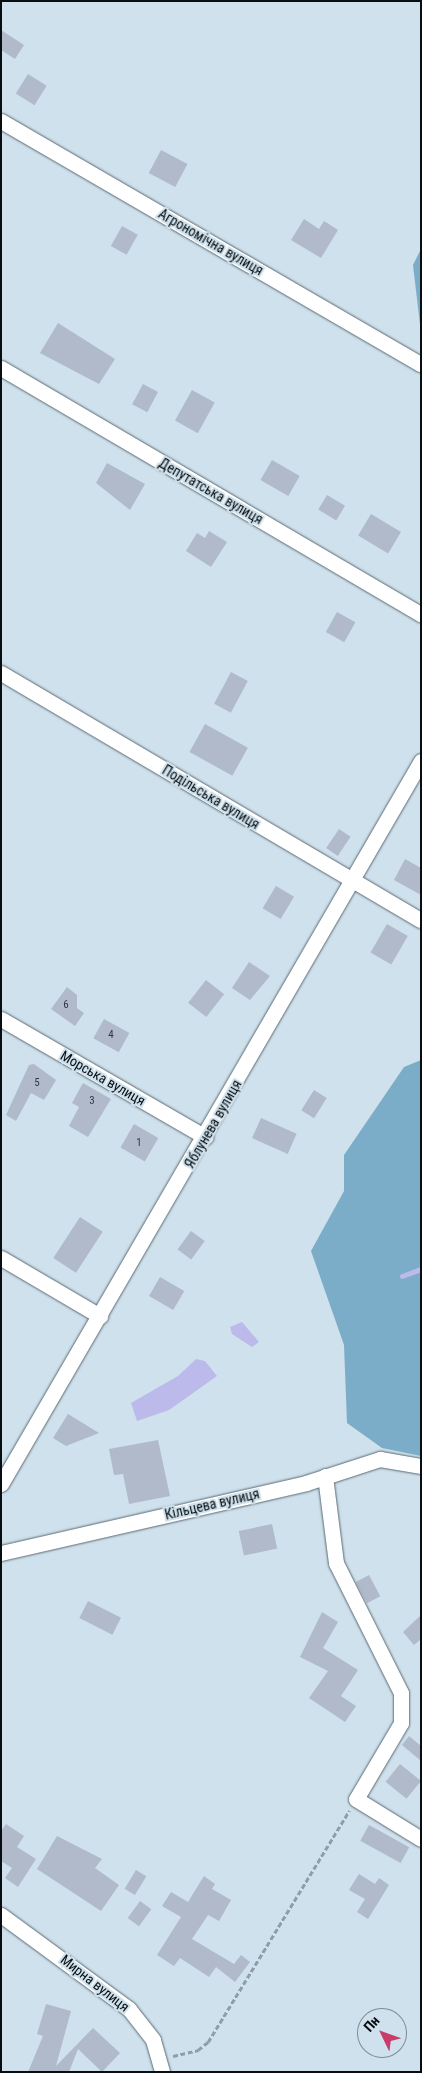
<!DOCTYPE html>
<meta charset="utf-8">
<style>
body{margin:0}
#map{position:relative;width:422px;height:2073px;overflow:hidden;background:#cfe1ec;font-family:"Roboto Condensed",sans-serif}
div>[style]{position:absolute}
.forest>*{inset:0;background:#7badc9}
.water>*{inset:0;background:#bcbaea}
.stream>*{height:4.5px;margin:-2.25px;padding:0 2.25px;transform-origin:2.25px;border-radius:2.25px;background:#bcbaea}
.building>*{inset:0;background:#b0baca;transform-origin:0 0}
.path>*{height:2.5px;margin-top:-1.25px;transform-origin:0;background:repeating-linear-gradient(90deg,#8f9da5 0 5px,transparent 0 7.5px)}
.roads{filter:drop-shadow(0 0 1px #5a6a74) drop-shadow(0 0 1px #5a6a74)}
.minor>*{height:15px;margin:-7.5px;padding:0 7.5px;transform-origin:7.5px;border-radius:7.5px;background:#fff}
span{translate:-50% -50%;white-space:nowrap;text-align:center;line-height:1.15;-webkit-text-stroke:4px #cfe1ec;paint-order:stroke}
.number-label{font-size:11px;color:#31383e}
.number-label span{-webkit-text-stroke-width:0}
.street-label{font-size:14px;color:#070d10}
.frame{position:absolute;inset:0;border:2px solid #070d10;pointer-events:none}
.north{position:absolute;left:357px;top:2008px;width:50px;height:50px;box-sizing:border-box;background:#cfe1ec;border:1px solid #7f8c94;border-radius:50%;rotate:312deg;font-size:14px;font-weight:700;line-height:20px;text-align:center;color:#070d10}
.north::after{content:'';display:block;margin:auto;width:18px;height:22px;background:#c93c6a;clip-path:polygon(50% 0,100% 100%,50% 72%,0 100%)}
</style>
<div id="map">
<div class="forest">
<div style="clip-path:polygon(421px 249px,421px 333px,413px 265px)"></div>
<div style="clip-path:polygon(421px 1060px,421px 1456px,382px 1448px,347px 1423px,344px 1345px,311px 1251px,344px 1191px,344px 1155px,404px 1067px)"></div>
</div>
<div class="water">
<div style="clip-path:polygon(242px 1322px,259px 1342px,252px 1347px,232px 1334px,230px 1327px)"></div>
<div style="clip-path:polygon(196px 1359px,205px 1361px,217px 1376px,169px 1410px,137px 1421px,131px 1403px,178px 1376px)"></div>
</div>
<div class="stream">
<div style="left:402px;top:1276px;width:20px;rotate:-20deg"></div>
</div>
<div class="building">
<div style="clip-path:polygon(1px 30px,24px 45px,15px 59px,1px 50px)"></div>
<div style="left:28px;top:74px;width:22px;height:23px;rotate:32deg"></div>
<div style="left:161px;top:150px;width:30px;height:26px;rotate:28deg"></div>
<div style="clip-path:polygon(304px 219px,319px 229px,324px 221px,338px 230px,321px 258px,291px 240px)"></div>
<div style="left:122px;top:226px;width:18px;height:23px;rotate:29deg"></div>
<div style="clip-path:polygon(58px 323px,115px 359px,99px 384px,40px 353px)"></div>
<div style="left:143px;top:384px;width:17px;height:23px;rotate:28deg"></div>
<div style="left:192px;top:390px;width:26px;height:35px;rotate:29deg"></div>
<div style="left:272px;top:460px;width:32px;height:23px;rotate:30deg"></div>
<div style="clip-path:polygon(107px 463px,145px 484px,130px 510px,96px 483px)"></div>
<div style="left:327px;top:495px;width:21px;height:17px;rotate:31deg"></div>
<div style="left:371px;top:514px;width:35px;height:25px;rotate:31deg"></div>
<div style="clip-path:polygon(209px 531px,227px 542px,211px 567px,186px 551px,197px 533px,205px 538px)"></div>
<div style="left:337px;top:612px;width:21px;height:23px;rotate:29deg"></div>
<div style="left:231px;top:672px;width:19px;height:36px;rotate:28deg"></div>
<div style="left:205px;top:724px;width:49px;height:32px;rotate:29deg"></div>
<div style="left:339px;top:829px;width:14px;height:23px;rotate:34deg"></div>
<div style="clip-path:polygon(405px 859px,421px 868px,421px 895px,394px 880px)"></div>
<div style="left:276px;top:886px;width:21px;height:26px;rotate:31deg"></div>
<div style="left:387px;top:924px;width:24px;height:33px;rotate:30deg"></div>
<div style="clip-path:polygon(249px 962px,270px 976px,250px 1000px,232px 988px)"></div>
<div style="left:206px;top:980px;width:23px;height:29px;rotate:38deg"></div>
<div style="clip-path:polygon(67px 987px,77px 995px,77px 1008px,84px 1013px,75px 1026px,51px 1009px)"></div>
<div style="left:104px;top:1019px;width:29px;height:22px;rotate:29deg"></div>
<div style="clip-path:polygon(34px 1064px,56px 1080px,44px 1100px,31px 1093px,16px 1121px,6px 1115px,29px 1065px)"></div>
<div style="clip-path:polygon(83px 1083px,111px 1099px,88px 1137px,69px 1126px,79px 1107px,72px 1103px)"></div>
<div style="left:314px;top:1090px;width:15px;height:24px;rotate:32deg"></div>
<div style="left:261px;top:1118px;width:39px;height:22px;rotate:24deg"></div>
<div style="left:134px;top:1124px;width:28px;height:27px;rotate:30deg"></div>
<div style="left:80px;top:1217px;width:27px;height:49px;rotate:33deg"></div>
<div style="left:191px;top:1231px;width:17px;height:23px;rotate:36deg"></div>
<div style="left:160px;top:1277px;width:28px;height:22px;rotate:30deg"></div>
<div style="clip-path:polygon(68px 1414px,99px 1433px,66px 1446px,53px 1438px)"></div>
<div style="clip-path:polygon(158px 1440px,170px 1496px,129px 1504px,123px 1474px,114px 1475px,109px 1449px)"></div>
<div style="left:272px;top:1524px;width:25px;height:34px;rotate:78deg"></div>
<div style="left:369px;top:1575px;width:24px;height:15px;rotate:62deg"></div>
<div style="left:88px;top:1601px;width:37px;height:19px;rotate:27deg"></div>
<div style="clip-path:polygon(322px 1612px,338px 1622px,323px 1648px,358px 1670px,341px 1696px,356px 1706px,345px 1722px,309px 1698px,328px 1671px,300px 1657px)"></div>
<div style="clip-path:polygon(421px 1615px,421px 1639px,414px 1645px,403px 1632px)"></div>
<div style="clip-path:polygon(409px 1736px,421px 1746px,421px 1761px,402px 1745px)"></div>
<div style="left:400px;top:1764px;width:27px;height:23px;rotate:39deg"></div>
<div style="clip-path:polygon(6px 1824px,24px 1836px,17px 1847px,36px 1859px,18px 1887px,5px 1878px,12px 1868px,1px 1861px,1px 1831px)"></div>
<div style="left:369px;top:1825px;width:46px;height:18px;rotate:29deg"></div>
<div style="clip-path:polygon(57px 1836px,102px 1859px,95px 1868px,119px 1885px,101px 1911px,37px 1869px)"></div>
<div style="left:136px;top:1870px;width:12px;height:22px;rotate:31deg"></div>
<div style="clip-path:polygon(359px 1874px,375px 1884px,379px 1878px,389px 1885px,368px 1919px,357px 1912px,365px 1899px,349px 1890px)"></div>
<div style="clip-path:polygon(204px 1876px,215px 1884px,212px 1889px,231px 1900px,219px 1921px,208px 1915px,192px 1939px,234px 1964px,241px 1955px,250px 1962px,235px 1982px,216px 1967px,209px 1977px,180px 1958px,174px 1966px,157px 1955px,181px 1917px,162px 1906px,171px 1892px,188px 1902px)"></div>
<div style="left:140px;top:1901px;width:14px;height:21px;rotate:36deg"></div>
<div style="clip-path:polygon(46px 2004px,71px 2011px,56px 2066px,93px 2028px,120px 2053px,102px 2072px,78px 2049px,69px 2072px,28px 2072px,43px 2036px,37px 2034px)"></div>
</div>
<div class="path">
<div style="left:173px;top:2056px;width:26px;rotate:-13deg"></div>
<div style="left:198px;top:2050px;width:13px;rotate:-39deg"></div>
<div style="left:208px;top:2042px;width:271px;rotate:-58.6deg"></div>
</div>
<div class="roads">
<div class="minor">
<div style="left:1px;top:121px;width:485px;rotate:30.1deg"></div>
<div style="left:1px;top:368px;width:487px;rotate:30.4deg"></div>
<div style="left:1px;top:673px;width:487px;rotate:30.5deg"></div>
<div style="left:1px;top:1019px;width:236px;rotate:30deg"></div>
<div style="left:1px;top:1258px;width:115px;rotate:30.4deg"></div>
<div style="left:325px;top:1476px;width:88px;rotate:82.8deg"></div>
<div style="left:336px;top:1563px;width:145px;rotate:63.4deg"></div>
<div style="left:401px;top:1693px;width:30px;rotate:90deg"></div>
<div style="left:401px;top:1723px;width:88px;rotate:120.6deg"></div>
<div style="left:356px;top:1799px;width:76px;rotate:31.6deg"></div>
<div style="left:1px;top:1484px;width:836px;rotate:-59.85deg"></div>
<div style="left:1px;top:1553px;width:313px;rotate:-12.9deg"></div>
<div style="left:306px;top:1483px;width:78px;rotate:-18deg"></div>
<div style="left:380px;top:1459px;width:42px;rotate:9.7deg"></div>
<div style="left:1px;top:1915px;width:159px;rotate:36.3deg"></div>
<div style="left:129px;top:2009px;width:39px;rotate:52deg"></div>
<div style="left:153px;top:2040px;width:33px;rotate:74deg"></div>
</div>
</div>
<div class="number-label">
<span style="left:66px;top:1005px">6</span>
<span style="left:111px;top:1035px">4</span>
<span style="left:37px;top:1083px">5</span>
<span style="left:92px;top:1101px">3</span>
<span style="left:139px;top:1143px">1</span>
</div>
<div class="street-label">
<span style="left:211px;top:242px;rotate:30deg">Агрономічна вулиця</span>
<span style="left:211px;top:491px;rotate:30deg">Депутатська вулиця</span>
<span style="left:211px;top:797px;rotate:31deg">Подільська вулиця</span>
<span style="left:103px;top:1078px;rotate:30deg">Морська вулиця</span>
<span style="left:213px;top:1124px;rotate:-60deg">Яблунева вулиця</span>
<span style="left:212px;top:1504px;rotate:-13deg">Кільцева вулиця</span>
<span style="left:95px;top:1983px;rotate:38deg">Мирна вулиця</span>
</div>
<div class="frame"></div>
<div class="north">Пн</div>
</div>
